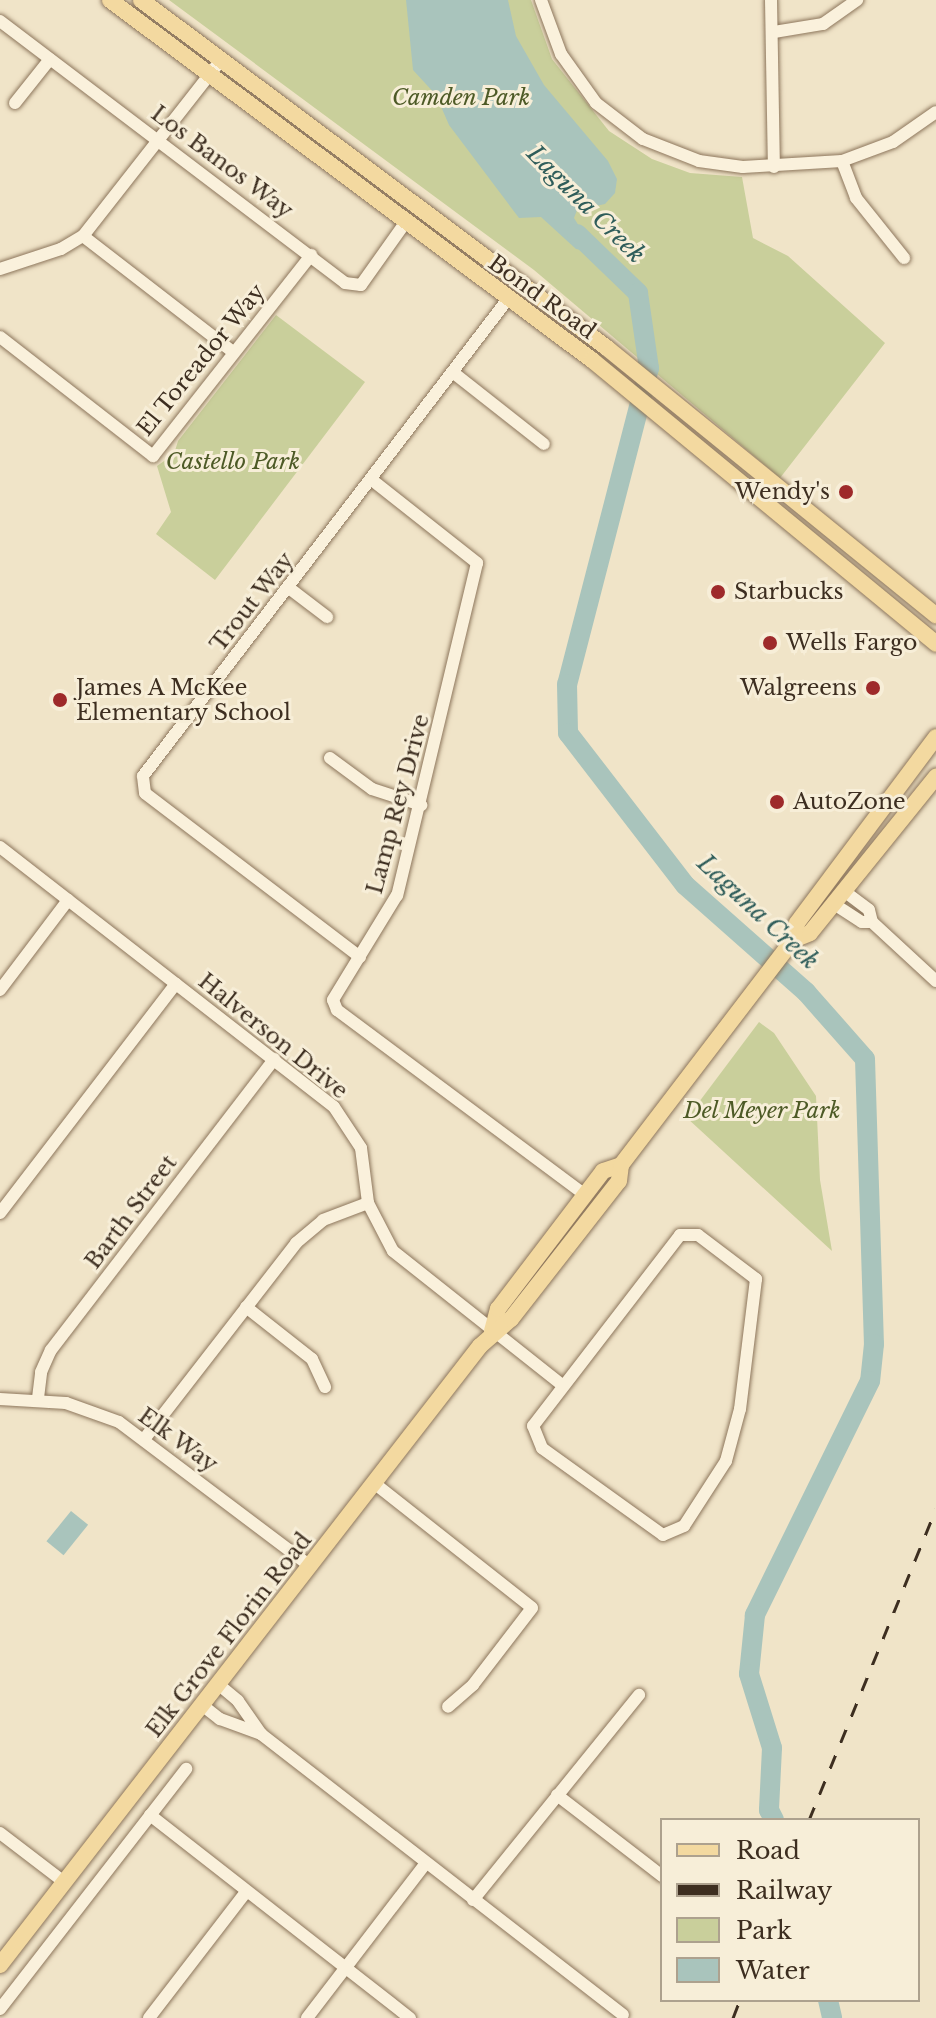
<!DOCTYPE html>
<style>
body{margin:0}
#map{position:relative;width:936px;height:2018px;overflow:hidden;background:#f0e4c8;font-family:"Libre Baskerville",serif}
div>[style]{position:absolute}
.green>*{inset:0;background:#c9cf9b}
.water>*{inset:0;background:#a9c4bc;transform-origin:0 0}
.river>*{height:20px;margin:-10px;padding:0 10px;transform-origin:10px;border-radius:10px;background:#a9c4bc}
.roads{filter:drop-shadow(0 0 2px #8d765c) drop-shadow(0 0 2px #8d765c)}
.minor>*{height:12px;margin:-6px;padding:0 6px;transform-origin:6px;border-radius:6px;background:#faf1dc}
.major>*{height:16px;margin:-8px;padding:0 8px;transform-origin:8px;border-radius:8px;background:#f3d9a0}
.rail>*{height:3px;margin-top:-1.5px;transform-origin:0;background:repeating-linear-gradient(90deg,#3d2e20 0 14px,transparent 0 28px)}
.dots>*{width:22px;height:22px;translate:-50% -50%;box-sizing:border-box;border:4px solid #f7eed8;border-radius:50%}
span{translate:-50% -50%;white-space:nowrap;text-align:center;line-height:1.15;-webkit-text-stroke:6px #f7eed8;paint-order:stroke}
.park-label{font-size:22px;color:#4d5a26;font-style:italic}
.street-label{font-size:22px;color:#3d2e20}
.poi-label{font-size:22px;color:#3d2e20}
.right{translate:-100% -50%;text-align:right}
.left{translate:0 -50%;text-align:left}
.water-label{font-size:24px;color:#2f5d5a;font-style:italic}
.legend{position:absolute;left:660px;top:1818px;width:260px;height:184px;box-sizing:border-box;background:#f7eed8;border:2px solid #ada18e;margin:0;padding:10px 14px;list-style:none;font-size:24px;color:#3d2e20}
.legend li{display:flex;align-items:center;gap:16px;height:40px}
.legend b{width:40px;border:2px solid #ada18e}
</style>
<div id="map">
<div class="green">
<div style="clip-path:polygon(169px 0,531px 0,552px 59px,609px 131px,652px 159px,690px 173px,742px 177px,753px 238px,788px 256px,885px 343px,780px 478px,534px 270px)"></div>
<div style="clip-path:polygon(276px 315px,365px 382px,215px 580px,156px 534px,171px 512px,157px 466px,174px 454px,178px 441px)"></div>
<div style="clip-path:polygon(759px 1022px,774px 1033px,816px 1096px,820px 1180px,832px 1251px,687px 1118px)"></div>
</div>
<div class="water">
<div style="clip-path:polygon(406px 0,508px 0,516px 36px,544px 85px,608px 161px,617px 179px,615px 193px,605px 204px,577px 210px,574px 218px,595px 252px,576px 249px,541px 217px,519px 218px,449px 125px,436px 95px,413px 70px)"></div>
<div style="left:71px;top:1511px;width:22px;height:39px;rotate:39deg"></div>
</div>
<div class="river">
<div style="left:577px;top:234px;width:85px;rotate:44deg"></div>
<div style="left:638px;top:293px;width:76px;rotate:81.7deg"></div>
<div style="left:649px;top:368px;width:326px;rotate:104.5deg"></div>
<div style="left:567px;top:684px;width:49px;rotate:88.8deg"></div>
<div style="left:568px;top:733px;width:192px;rotate:52.4deg"></div>
<div style="left:685px;top:885px;width:162px;rotate:41.5deg"></div>
<div style="left:806px;top:992px;width:89px;rotate:48.6deg"></div>
<div style="left:865px;top:1059px;width:285px;rotate:88.2deg"></div>
<div style="left:874px;top:1344px;width:37px;rotate:96deg"></div>
<div style="left:870px;top:1381px;width:261px;rotate:116.2deg"></div>
<div style="left:755px;top:1615px;width:59px;rotate:95.8deg"></div>
<div style="left:749px;top:1674px;width:77px;rotate:72.7deg"></div>
<div style="left:772px;top:1748px;width:62px;rotate:92.8deg"></div>
<div style="left:769px;top:1810px;width:11px;rotate:63deg"></div>
<div style="left:828px;top:2000px;width:18px;rotate:77deg"></div>
</div>
<div class="roads">
<div class="minor">
<div style="left:541px;top:0;width:58px;rotate:69.7deg"></div>
<div style="left:561px;top:54px;width:60px;rotate:54.5deg"></div>
<div style="left:596px;top:103px;width:59px;rotate:37.5deg"></div>
<div style="left:643px;top:139px;width:60px;rotate:21.4deg"></div>
<div style="left:699px;top:161px;width:44px;rotate:7.8deg"></div>
<div style="left:743px;top:167px;width:99px;rotate:-3.5deg"></div>
<div style="left:842px;top:161px;width:54px;rotate:-20.4deg"></div>
<div style="left:893px;top:142px;width:52px;rotate:-34.9deg"></div>
<div style="left:771px;top:0;width:167px;rotate:89deg"></div>
<div style="left:0;top:21px;width:433px;rotate:37.2deg"></div>
<div style="left:345px;top:283px;width:16px;rotate:7deg"></div>
<div style="left:361px;top:285px;width:76px;rotate:-54.6deg"></div>
<div style="left:774px;top:32px;width:50px;rotate:-9.3deg"></div>
<div style="left:823px;top:24px;width:42px;rotate:-35.2deg"></div>
<div style="left:15px;top:103px;width:56px;rotate:-51.5deg"></div>
<div style="left:842px;top:161px;width:40px;rotate:69deg"></div>
<div style="left:856px;top:198px;width:77px;rotate:51.3deg"></div>
<div style="left:83px;top:236px;width:190px;rotate:37.7deg"></div>
<div style="left:0;top:269px;width:64px;rotate:-18.2deg"></div>
<div style="left:61px;top:249px;width:26px;rotate:-31deg"></div>
<div style="left:83px;top:236px;width:222px;rotate:-51.9deg"></div>
<div style="left:0;top:337px;width:194px;rotate:37.9deg"></div>
<div style="left:153px;top:456px;width:256px;rotate:-51.8deg"></div>
<div style="left:455px;top:374px;width:113px;rotate:38.2deg"></div>
<div style="left:372px;top:480px;width:134px;rotate:38.3deg"></div>
<div style="left:477px;top:563px;width:342px;rotate:103.5deg"></div>
<div style="left:397px;top:895px;width:123px;rotate:121.4deg"></div>
<div style="left:333px;top:1000px;width:11px;rotate:68deg"></div>
<div style="left:337px;top:1010px;width:309px;rotate:36.7deg"></div>
<div style="left:289px;top:588px;width:48px;rotate:37.3deg"></div>
<div style="left:330px;top:758px;width:52px;rotate:36.4deg"></div>
<div style="left:372px;top:789px;width:52px;rotate:18.1deg"></div>
<div style="left:0;top:847px;width:423px;rotate:37.9deg"></div>
<div style="left:334px;top:1107px;width:49px;rotate:56.6deg"></div>
<div style="left:361px;top:1148px;width:55px;rotate:82.7deg"></div>
<div style="left:368px;top:1203px;width:54px;rotate:62.5deg"></div>
<div style="left:393px;top:1251px;width:216px;rotate:38.4deg"></div>
<div style="left:844px;top:891px;width:31px;rotate:37deg"></div>
<div style="left:869px;top:910px;width:12px;rotate:76deg"></div>
<div style="left:872px;top:922px;width:87px;rotate:42.7deg"></div>
<div style="left:834px;top:904px;width:33px;rotate:33deg"></div>
<div style="left:862px;top:922px;width:10px"></div>
<div style="left:360px;top:957px;width:270px;rotate:-142.7deg"></div>
<div style="left:145px;top:793px;width:17px;rotate:-97deg"></div>
<div style="left:143px;top:776px;width:601px;rotate:-52.58deg"></div>
<div style="left:0;top:990px;width:113px;rotate:-52.9deg"></div>
<div style="left:0;top:1213px;width:289px;rotate:-52.5deg"></div>
<div style="left:680px;top:1235px;width:18px"></div>
<div style="left:698px;top:1235px;width:73px;rotate:37.2deg"></div>
<div style="left:756px;top:1279px;width:131px;rotate:97deg"></div>
<div style="left:740px;top:1409px;width:54px;rotate:105.1deg"></div>
<div style="left:726px;top:1461px;width:77px;rotate:122.9deg"></div>
<div style="left:684px;top:1526px;width:23px;rotate:157deg"></div>
<div style="left:663px;top:1535px;width:149px;rotate:-144.3deg"></div>
<div style="left:542px;top:1448px;width:24px;rotate:-112deg"></div>
<div style="left:533px;top:1426px;width:241px;rotate:-52.4deg"></div>
<div style="left:246px;top:1307px;width:84px;rotate:38.2deg"></div>
<div style="left:312px;top:1359px;width:31px;rotate:65deg"></div>
<div style="left:38px;top:1398px;width:26px;rotate:-83deg"></div>
<div style="left:41px;top:1372px;width:24px;rotate:-66deg"></div>
<div style="left:51px;top:1350px;width:367px;rotate:-52.5deg"></div>
<div style="left:0;top:1399px;width:66px;rotate:3.5deg"></div>
<div style="left:66px;top:1403px;width:56px;rotate:19.7deg"></div>
<div style="left:119px;top:1422px;width:239px;rotate:37deg"></div>
<div style="left:145px;top:1438px;width:247px;rotate:-52.2deg"></div>
<div style="left:296px;top:1243px;width:35px;rotate:-40deg"></div>
<div style="left:323px;top:1220px;width:48px;rotate:-20.7deg"></div>
<div style="left:374px;top:1483px;width:201px;rotate:38.3deg"></div>
<div style="left:532px;top:1608px;width:97px;rotate:127.5deg"></div>
<div style="left:473px;top:1685px;width:33px;rotate:139deg"></div>
<div style="left:218px;top:1684px;width:26px;rotate:40deg"></div>
<div style="left:238px;top:1701px;width:40px;rotate:55.1deg"></div>
<div style="left:261px;top:1734px;width:458px;rotate:37.8deg"></div>
<div style="left:202px;top:1705px;width:23px;rotate:38deg"></div>
<div style="left:220px;top:1719px;width:44px;rotate:20.1deg"></div>
<div style="left:557px;top:1795px;width:133px;rotate:37.6deg"></div>
<div style="left:150px;top:1815px;width:330px;rotate:38deg"></div>
<div style="left:0;top:1833px;width:81px;rotate:37.4deg"></div>
<div style="left:473px;top:1900px;width:264px;rotate:-51deg"></div>
<div style="left:0;top:2009px;width:304px;rotate:-52.2deg"></div>
<div style="left:149px;top:2018px;width:159px;rotate:-52.4deg"></div>
<div style="left:307px;top:2018px;width:195px;rotate:-52.5deg"></div>
</div>
<div class="major">
<div style="left:110px;top:0;width:602px;rotate:36.76deg"></div>
<div style="left:592px;top:360px;width:446px;rotate:39.5deg"></div>
<div style="left:141px;top:0;width:582px;rotate:36.75deg"></div>
<div style="left:607px;top:348px;width:424px;rotate:39.1deg"></div>
<div style="left:793px;top:940px;width:18px;rotate:-22deg"></div>
<div style="left:810px;top:933px;width:201px;rotate:-51.1deg"></div>
<div style="left:492px;top:1331px;width:23px;rotate:-75deg"></div>
<div style="left:498px;top:1309px;width:173px;rotate:-52.7deg"></div>
<div style="left:603px;top:1171px;width:19px;rotate:-18deg"></div>
<div style="left:0;top:1965px;width:783px;rotate:-52.21deg"></div>
<div style="left:480px;top:1346px;width:41px;rotate:-41.1deg"></div>
<div style="left:511px;top:1319px;width:175px;rotate:-52deg"></div>
<div style="left:619px;top:1181px;width:16px;rotate:-83deg"></div>
<div style="left:621px;top:1165px;width:283px;rotate:-52.6deg"></div>
<div style="left:793px;top:940px;width:17px;rotate:-77deg"></div>
<div style="left:797px;top:923px;width:232px;rotate:-53.2deg"></div>
</div>
</div>
<div class="rail">
<div style="left:809px;top:1820px;width:336px;rotate:-67.8deg"></div>
<div style="left:733px;top:2018px;width:19px;rotate:-69deg"></div>
</div>
<div class="dots">
<div style="left:846px;top:492px;background:#9e2a2b"></div>
<div style="left:718px;top:592px;background:#9e2a2b"></div>
<div style="left:770px;top:643px;background:#9e2a2b"></div>
<div style="left:873px;top:688px;background:#9e2a2b"></div>
<div style="left:60px;top:700px;background:#9e2a2b"></div>
<div style="left:777px;top:802px;background:#9e2a2b"></div>
</div>
<div class="park-label">
<span style="left:461px;top:98px">Camden Park</span>
<span style="left:233px;top:462px">Castello Park</span>
<span style="left:762px;top:1111px">Del Meyer Park</span>
</div>
<div class="street-label">
<span style="left:222px;top:162px;rotate:37deg">Los Banos Way</span>
<span style="left:542px;top:297px;rotate:36deg">Bond Road</span>
<span style="left:201px;top:360px;rotate:-51deg">El Toreador Way</span>
<span style="left:252px;top:602px;rotate:-52deg">Trout Way</span>
<span style="left:398px;top:804px;rotate:-75deg">Lamp Rey Drive</span>
<span style="left:273px;top:1036px;rotate:39deg">Halverson Drive</span>
<span style="left:131px;top:1212px;rotate:-53deg">Barth Street</span>
<span style="left:178px;top:1440px;rotate:36deg">Elk Way</span>
<span style="left:229px;top:1635px;rotate:-52deg">Elk Grove Florin Road</span>
</div>
<div class="poi-label">
<span class="right" style="left:830px;top:492px">Wendy's</span>
<span class="left" style="left:734px;top:592px">Starbucks</span>
<span class="left" style="left:786px;top:643px">Wells Fargo</span>
<span class="left" style="left:76px;top:700px">James A McKee<br>Elementary School</span>
<span class="right" style="left:857px;top:688px">Walgreens</span>
<span class="left" style="left:793px;top:802px">AutoZone</span>
</div>
<div class="water-label">
<span style="left:586px;top:204px;rotate:45deg">Laguna Creek</span>
<span style="left:758px;top:912px;rotate:43deg">Laguna Creek</span>
</div>
<ul class="legend">
<li><b style="height:10px;background:#f3d9a0"></b>Road</li>
<li><b style="height:10px;background:#3d2e20"></b>Railway</li>
<li><b style="height:22px;background:#c9cf9b"></b>Park</li>
<li><b style="height:22px;background:#a9c4bc"></b>Water</li>
</ul>
</div>
